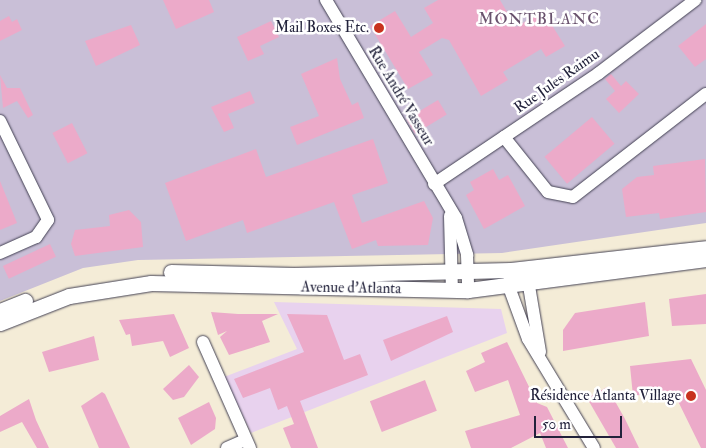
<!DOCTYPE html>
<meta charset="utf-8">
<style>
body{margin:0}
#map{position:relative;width:706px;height:448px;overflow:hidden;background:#f4ecd7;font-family:"IM FELL Double Pica",serif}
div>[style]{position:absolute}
.built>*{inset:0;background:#e8d2ee}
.industrial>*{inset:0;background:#c9bfd7}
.building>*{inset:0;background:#ecaac9;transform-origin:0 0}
.roads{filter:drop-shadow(0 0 1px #424052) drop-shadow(0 0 1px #424052)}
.minor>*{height:12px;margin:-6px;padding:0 6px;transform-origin:6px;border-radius:6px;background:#fff}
.major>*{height:15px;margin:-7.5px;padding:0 7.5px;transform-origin:7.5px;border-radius:7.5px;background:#fff}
.dots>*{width:14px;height:14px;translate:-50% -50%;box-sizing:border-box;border:2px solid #fff;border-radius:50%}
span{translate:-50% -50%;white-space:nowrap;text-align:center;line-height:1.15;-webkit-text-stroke:5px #fff;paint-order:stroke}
.poi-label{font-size:15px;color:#22223b}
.right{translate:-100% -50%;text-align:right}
.street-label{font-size:15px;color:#22223b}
.neighbourhood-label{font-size:16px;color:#69526d;letter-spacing:1px}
.scale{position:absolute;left:534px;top:416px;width:88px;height:22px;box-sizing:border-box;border:2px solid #22223b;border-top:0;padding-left:6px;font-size:15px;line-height:18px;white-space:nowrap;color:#22223b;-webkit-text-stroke:4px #fff;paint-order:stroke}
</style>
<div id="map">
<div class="built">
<div style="clip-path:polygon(274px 302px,501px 309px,507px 333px,251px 433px,224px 377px,297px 349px)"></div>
</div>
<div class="industrial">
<div style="clip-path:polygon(0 0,706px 0,706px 223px,502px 253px,138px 260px,83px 268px,0 301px)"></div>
</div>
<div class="building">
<div style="clip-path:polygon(163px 0,209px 0,214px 12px,176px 29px)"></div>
<div style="clip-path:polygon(438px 0,500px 0,516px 27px,543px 11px,565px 46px,546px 57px,541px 49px,503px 72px,508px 80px,481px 96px,449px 40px,442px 38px,419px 52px,433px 75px,408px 89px,370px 26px,395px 11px,411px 37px,433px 23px,424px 8px)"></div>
<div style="clip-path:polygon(9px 16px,12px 22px,17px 19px,22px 30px,0 41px,0 21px)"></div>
<div style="clip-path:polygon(271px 21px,279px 37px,260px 46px,264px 54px,248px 61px,237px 37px)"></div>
<div style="clip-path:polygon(706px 24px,706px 59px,695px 67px,678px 46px)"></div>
<div style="clip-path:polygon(131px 25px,140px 45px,96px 66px,85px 41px)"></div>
<div style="clip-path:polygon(337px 58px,340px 79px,352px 105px,358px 102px,364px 118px,297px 145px,290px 127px,319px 116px,301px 74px)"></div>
<div style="clip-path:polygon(611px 74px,621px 86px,626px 81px,639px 94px,619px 113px,606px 99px,615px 91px,605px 79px)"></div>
<div style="clip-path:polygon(0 75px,7px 88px,20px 88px,33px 115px,28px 118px,17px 101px,3px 108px)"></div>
<div style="clip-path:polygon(250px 91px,255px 103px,228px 114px,234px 128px,224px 132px,211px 107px)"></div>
<div style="left:438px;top:100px;width:17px;height:37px;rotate:59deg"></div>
<div style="left:592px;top:117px;width:35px;height:62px;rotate:50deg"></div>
<div style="left:72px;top:123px;width:34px;height:22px;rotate:63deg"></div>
<div style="clip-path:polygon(373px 139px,388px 183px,352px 195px,362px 223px,424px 201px,433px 218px,428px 245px,378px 246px,376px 240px,352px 249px,334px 202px,247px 233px,243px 220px,186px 241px,165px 183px,256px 149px,266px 177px)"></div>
<div style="clip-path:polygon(705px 159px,706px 212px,660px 219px,659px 213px,626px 217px,622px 189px,637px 177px,654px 175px,653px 166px)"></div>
<div style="clip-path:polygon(493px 169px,499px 180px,508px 175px,525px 206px,484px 229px,466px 195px,474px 190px,470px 182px)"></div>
<div style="clip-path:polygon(0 181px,17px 223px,0 230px)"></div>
<div style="clip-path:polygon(129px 210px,141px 222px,143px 247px,75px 256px,71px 244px,75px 230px,110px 226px,109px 215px)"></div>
<div style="left:50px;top:244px;width:14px;height:52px;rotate:65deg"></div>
<div style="clip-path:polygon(706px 294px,706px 324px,672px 326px,669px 299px)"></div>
<div style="clip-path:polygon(645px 302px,649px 336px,563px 351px,563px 330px,575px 313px)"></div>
<div style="clip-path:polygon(211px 312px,238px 314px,278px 314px,262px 321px,270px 342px,229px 355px,220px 337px,227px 331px,218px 335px)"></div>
<div style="clip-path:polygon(174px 314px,189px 348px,170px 357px,163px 341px,132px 346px,130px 334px,126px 335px,119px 320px)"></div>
<div style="clip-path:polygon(287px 314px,327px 315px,344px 360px,360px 354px,368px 375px,300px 401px,318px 448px,291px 448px,283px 428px,294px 424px,287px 406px,278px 410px,270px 388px,243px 398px,234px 379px,304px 352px)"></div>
<div style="clip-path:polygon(447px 316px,453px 332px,391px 361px,383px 340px)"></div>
<div style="clip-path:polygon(94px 336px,99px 360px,49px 372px,42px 352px)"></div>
<div style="clip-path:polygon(507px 342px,537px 403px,547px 407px,568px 448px,546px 448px,540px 433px,511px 448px,471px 448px,465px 431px,520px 415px,508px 380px,475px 392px,466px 371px,485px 362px,481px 353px)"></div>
<div style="clip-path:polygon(691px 359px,706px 390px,706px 448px,701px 448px,673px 391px,633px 396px,630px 366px)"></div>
<div style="clip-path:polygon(189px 365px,199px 377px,184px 397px,173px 400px,163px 389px)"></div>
<div style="left:425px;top:380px;width:33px;height:59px;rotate:69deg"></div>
<div style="clip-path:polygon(607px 387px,625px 419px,639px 448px,616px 448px,587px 398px)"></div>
<div style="clip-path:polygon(102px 392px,105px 394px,130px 448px,99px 448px,81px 406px)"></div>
<div style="clip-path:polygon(29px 399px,36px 420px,49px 448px,37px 448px,22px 422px,0 432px,0 416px)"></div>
<div style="clip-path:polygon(209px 402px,216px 418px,215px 429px,191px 445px,178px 418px)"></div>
</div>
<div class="roads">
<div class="minor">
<div style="left:326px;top:0;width:254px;rotate:59.2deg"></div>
<div style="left:456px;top:218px;width:39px;rotate:73deg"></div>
<div style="left:467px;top:255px;width:35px;rotate:88deg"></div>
<div style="left:0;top:121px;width:110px;rotate:64.1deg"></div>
<div style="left:48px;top:220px;width:21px;rotate:125deg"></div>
<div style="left:36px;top:237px;width:39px;rotate:156deg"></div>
<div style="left:504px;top:137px;width:70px;rotate:51.3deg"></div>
<div style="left:548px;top:192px;width:25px;rotate:11deg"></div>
<div style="left:573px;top:197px;width:168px;rotate:-37.8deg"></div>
<div style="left:434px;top:184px;width:199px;rotate:-33.9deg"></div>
<div style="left:599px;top:73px;width:121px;rotate:-37.2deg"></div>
<div style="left:450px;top:216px;width:74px;rotate:88.5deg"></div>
<div style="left:527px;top:274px;width:79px;rotate:80.5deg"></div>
<div style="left:510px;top:277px;width:10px;rotate:96deg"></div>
<div style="left:509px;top:287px;width:55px;rotate:69.9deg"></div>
<div style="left:528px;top:339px;width:127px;rotate:58.8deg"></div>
<div style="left:203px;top:342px;width:116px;rotate:66.1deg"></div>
<div style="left:227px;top:448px;width:20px;rotate:-24deg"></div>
</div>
<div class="major">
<div style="left:171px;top:272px;width:123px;rotate:1.4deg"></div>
<div style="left:294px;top:275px;width:217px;rotate:-1.3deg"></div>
<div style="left:511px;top:270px;width:196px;rotate:-6.4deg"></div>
<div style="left:0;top:311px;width:27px;rotate:-22deg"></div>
<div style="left:0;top:323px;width:74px;rotate:-21.4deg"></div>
<div style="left:69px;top:296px;width:83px;rotate:-9deg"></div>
<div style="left:151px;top:283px;width:317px;rotate:1.3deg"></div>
<div style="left:468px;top:290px;width:240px;rotate:-7.4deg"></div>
</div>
</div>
<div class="dots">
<div style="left:379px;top:28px;background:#c8321e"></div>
<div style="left:691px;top:396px;background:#c8321e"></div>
</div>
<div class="poi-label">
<span class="right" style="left:369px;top:28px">Mail Boxes Etc.</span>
<span class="right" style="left:681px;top:396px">Résidence Atlanta Village</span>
</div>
<div class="street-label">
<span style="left:557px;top:81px;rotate:-35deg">Rue Jules Raimu</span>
<span style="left:401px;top:96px;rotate:59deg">Rue André Vasseur</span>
<span style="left:351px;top:288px;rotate:1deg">Avenue d'Atlanta</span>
</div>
<div class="neighbourhood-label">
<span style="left:539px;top:19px">MONTBLANC</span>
</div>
<div class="scale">50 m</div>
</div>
